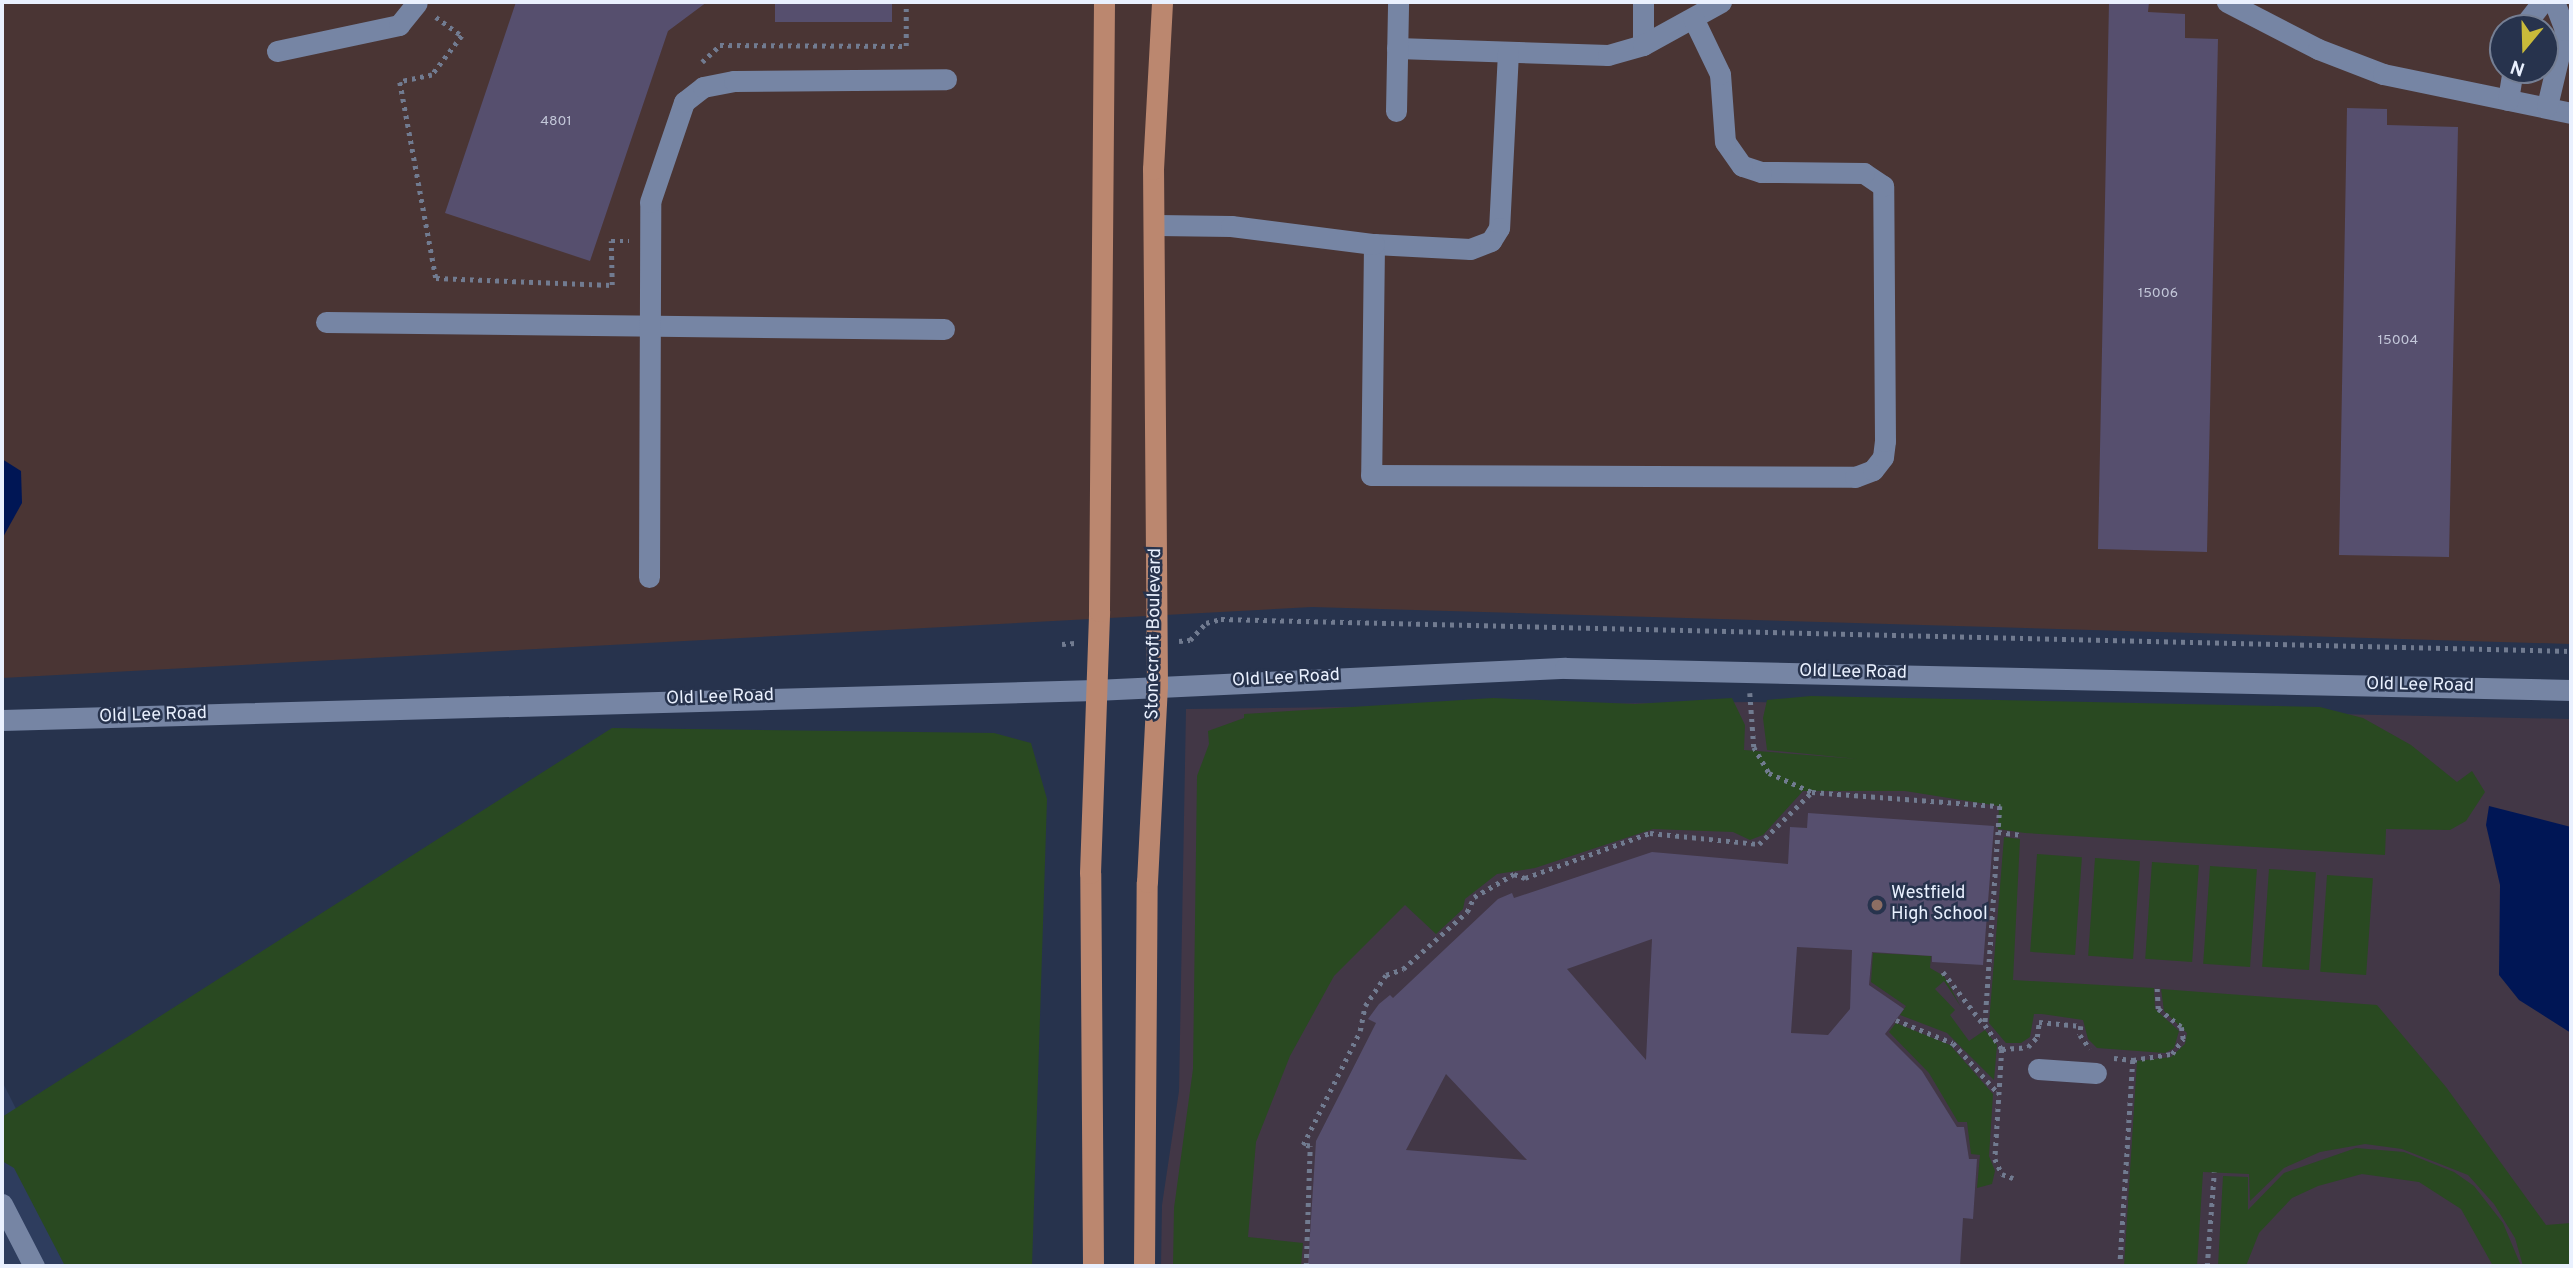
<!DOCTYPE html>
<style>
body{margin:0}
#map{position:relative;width:2573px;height:1268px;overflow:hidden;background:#27334d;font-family:Overpass,sans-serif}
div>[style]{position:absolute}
.commercial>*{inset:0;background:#4a3534}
.built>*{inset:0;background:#2e3d5e}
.education>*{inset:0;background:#423746}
.green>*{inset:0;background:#294921;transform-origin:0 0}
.water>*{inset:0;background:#001655}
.building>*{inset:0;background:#564f6e;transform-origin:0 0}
.path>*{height:4.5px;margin-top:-2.25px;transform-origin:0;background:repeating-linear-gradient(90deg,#717b90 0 3.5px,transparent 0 8.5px)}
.minor>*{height:21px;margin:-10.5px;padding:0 10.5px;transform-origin:10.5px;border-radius:10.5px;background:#7685a4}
.major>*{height:21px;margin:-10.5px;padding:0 10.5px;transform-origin:10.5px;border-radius:10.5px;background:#bb876f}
.dots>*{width:19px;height:19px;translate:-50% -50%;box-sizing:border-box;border:4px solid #27334d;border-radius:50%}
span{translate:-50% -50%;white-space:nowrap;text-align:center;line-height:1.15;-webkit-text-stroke:5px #27334d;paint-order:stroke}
.number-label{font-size:14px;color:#c4c8da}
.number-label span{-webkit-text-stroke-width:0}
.street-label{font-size:18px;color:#e9f0fe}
.poi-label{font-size:18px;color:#e9f0fe}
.left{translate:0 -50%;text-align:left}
.frame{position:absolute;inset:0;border:4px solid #e9f0fe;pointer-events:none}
.north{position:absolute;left:2489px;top:14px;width:70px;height:70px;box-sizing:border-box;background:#27334d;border:2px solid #757f94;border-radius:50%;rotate:199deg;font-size:19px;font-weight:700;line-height:28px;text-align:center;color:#e9f0fe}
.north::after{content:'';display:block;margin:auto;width:24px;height:32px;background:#c9bb3a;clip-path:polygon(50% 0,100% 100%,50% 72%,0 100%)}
</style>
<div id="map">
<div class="commercial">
<div style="clip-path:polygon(evenodd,2px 2px,2571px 2px,2571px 644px,1312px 607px,2px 678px,2px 2px,2503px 28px,2545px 28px,2545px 70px,2503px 70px,2503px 28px)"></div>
</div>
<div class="built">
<div style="clip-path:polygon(2px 1081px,95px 1266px,2px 1266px)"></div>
</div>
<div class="education">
<div style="clip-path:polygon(1751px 702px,2571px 719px,2571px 1266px,1161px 1266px,1162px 1205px,1179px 1091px,1186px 709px)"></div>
</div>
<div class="green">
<div style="clip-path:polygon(1811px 696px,2320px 707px,2363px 718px,2411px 745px,2457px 782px,2472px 771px,2485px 792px,2466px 821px,2450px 830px,2386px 829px,2385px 855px,2025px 833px,1998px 829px,1999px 806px,1905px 791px,1803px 791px,1763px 835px,1750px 840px,1733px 832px,1653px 829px,1535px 868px,1497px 874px,1465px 899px,1463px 909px,1436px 934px,1405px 905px,1334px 976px,1290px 1056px,1256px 1142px,1248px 1237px,1303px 1243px,1301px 1266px,1173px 1266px,1174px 1208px,1193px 1069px,1197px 776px,1209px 744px,1208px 731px,1244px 718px,1244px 714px,1493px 698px,1635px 704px,1732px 698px,1745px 725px,1744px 750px,1858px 759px,1767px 750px,1763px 718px,1767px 700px)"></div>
<div style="clip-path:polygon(612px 728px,994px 733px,1031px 743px,1047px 799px,1032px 1266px,65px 1266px,14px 1168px,2px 1161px,2px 1117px)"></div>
<div style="clip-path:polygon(2004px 837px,2020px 839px,2013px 980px,2154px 988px,2155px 1009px,2179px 1031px,2174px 1048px,2165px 1053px,2097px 1048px,2088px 1039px,2083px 1020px,2042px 1014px,2034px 1014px,2030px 1037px,2021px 1043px,2006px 1043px,1989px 1023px)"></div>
<div style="left:2037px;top:854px;width:45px;height:98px;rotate:4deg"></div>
<div style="left:2095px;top:858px;width:45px;height:98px;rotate:4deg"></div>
<div style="left:2152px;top:862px;width:47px;height:97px;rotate:4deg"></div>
<div style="left:2210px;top:866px;width:47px;height:98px;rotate:4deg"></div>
<div style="left:2269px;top:869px;width:47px;height:98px;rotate:4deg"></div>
<div style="left:2327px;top:875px;width:46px;height:97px;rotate:4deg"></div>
<div style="clip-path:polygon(1873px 953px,1931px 956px,1930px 968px,1944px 976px,1961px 1007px,1944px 981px,1935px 989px,1955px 1010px,1950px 1015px,1969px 1041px,1985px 1030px,1997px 1045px,1994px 1080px,1947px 1033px,1900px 1015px,1906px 1006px,1871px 982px)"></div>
<div style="clip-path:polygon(2161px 989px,2377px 1005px,2446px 1087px,2546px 1225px,2571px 1223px,2571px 1266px,2523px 1266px,2515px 1238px,2494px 1204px,2468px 1175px,2402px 1149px,2365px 1144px,2320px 1152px,2284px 1168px,2250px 1201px,2249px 1174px,2203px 1172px,2197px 1266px,2124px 1266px,2137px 1061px,2171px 1057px,2185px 1044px,2187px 1033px,2164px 1011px)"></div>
<div style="clip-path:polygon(1896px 1023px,1950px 1045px,1993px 1094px,1989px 1156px,1995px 1171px,1992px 1184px,1977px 1188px,1980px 1155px,1971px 1154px,1967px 1122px,1958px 1122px,1929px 1073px,1889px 1032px)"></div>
<div style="clip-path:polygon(2356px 1148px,2404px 1152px,2454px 1172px,2474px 1186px,2503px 1223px,2521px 1266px,2493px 1266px,2461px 1209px,2419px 1182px,2362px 1174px,2318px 1186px,2292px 1198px,2259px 1233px,2246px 1266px,2218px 1266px,2223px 1176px,2248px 1177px,2248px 1210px,2284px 1173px)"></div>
</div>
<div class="water">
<div style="clip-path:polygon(2px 459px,21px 471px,22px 503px,2px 539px)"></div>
<div style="clip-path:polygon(2489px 806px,2571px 827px,2571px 1033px,2519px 1000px,2499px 975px,2500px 885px,2486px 825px)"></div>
</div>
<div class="building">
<div style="clip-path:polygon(516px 2px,707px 2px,668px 31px,590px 261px,445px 213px)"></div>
<div style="left:775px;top:2px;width:117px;height:20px"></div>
<div style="clip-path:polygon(2109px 2px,2149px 2px,2148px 12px,2185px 14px,2185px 38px,2218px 39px,2207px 552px,2098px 549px)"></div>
<div style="clip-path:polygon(2347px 108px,2387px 109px,2387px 125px,2458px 127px,2449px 557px,2339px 555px)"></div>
<div style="clip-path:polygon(evenodd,1808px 813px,1994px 826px,1983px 965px,1932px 962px,1932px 956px,1872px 952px,1869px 985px,1904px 1009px,1885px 1034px,1922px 1071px,1957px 1127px,1964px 1127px,1969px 1159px,1977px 1159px,1973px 1219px,1963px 1218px,1960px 1266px,1308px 1266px,1316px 1141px,1376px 1023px,1368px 1019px,1379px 1004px,1390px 995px,1393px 998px,1498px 899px,1512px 893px,1514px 898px,1652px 852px,1788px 864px,1790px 827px,1807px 828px,1808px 813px,1652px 939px,1646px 1060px,1567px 969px,1652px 939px,1808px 813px,1797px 947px,1852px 950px,1850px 1009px,1828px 1035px,1791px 1033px,1797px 947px,1808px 813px,1446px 1074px,1527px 1160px,1406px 1150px,1446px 1074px)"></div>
</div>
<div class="path">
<div style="left:436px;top:17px;width:32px;rotate:36deg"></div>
<div style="left:462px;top:36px;width:49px;rotate:127.6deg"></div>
<div style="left:432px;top:75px;width:33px;rotate:168deg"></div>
<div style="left:400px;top:82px;width:199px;rotate:79.6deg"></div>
<div style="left:436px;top:278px;width:176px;rotate:2.3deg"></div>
<div style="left:612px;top:285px;width:44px;rotate:-91.3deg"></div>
<div style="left:611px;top:241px;width:18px"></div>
<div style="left:702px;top:62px;width:25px;rotate:-43deg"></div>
<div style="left:720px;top:45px;width:186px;rotate:0.3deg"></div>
<div style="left:906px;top:46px;width:44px;rotate:-90deg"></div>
<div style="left:1179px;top:641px;width:11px;rotate:-5deg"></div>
<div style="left:1190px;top:640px;width:23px;rotate:-47deg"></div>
<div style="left:1206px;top:623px;width:16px;rotate:-15deg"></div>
<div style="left:1221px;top:619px;width:1350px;rotate:1.36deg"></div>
<div style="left:1062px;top:644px;width:13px;rotate:-4deg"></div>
<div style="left:1750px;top:693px;width:54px;rotate:85.8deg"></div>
<div style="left:1754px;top:747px;width:30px;rotate:60deg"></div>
<div style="left:1769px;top:773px;width:47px;rotate:23.8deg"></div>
<div style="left:1812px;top:792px;width:189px;rotate:4.3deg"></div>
<div style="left:2000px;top:806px;width:220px;rotate:93.9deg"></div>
<div style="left:1985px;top:1025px;width:29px;rotate:55deg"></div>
<div style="left:2002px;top:1049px;width:26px;rotate:-4deg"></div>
<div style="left:2028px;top:1047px;width:13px;rotate:-48deg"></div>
<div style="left:2037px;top:1037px;width:15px;rotate:-82deg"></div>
<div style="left:2039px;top:1022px;width:42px;rotate:5.4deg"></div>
<div style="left:2081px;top:1026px;width:9px;rotate:96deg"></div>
<div style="left:2080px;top:1035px;width:17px;rotate:54deg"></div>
<div style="left:1998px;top:832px;width:24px;rotate:7deg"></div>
<div style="left:1943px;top:972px;width:67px;rotate:52.3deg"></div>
<div style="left:1896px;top:1020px;width:61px;rotate:22deg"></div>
<div style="left:1953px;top:1043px;width:69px;rotate:48deg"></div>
<div style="left:2002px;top:1049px;width:110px;rotate:93.6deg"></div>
<div style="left:1995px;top:1159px;width:17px;rotate:65deg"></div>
<div style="left:2002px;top:1174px;width:12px;rotate:20deg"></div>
<div style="left:2114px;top:1058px;width:19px;rotate:6deg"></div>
<div style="left:2133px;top:1060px;width:206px;rotate:93.6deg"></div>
<div style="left:2133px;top:1060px;width:39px;rotate:-9deg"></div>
<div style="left:2172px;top:1054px;width:19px;rotate:-54deg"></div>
<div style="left:2183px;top:1039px;width:12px;rotate:-99deg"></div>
<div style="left:2181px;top:1027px;width:29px;rotate:-142deg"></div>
<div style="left:2158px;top:1009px;width:21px;rotate:-93deg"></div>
<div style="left:1306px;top:1266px;width:120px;rotate:-88.1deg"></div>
<div style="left:1310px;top:1146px;width:7px;rotate:-172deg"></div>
<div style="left:1303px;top:1145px;width:127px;rotate:-63.4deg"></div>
<div style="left:1360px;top:1031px;width:25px;rotate:-79deg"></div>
<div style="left:1365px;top:1006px;width:37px;rotate:-56deg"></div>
<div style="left:1386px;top:975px;width:18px;rotate:-19deg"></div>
<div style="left:1403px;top:969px;width:86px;rotate:-41.7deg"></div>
<div style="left:1467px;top:912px;width:17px;rotate:-65deg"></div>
<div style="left:1474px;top:897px;width:46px;rotate:-29.9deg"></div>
<div style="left:1514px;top:874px;width:12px;rotate:20deg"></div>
<div style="left:1525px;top:878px;width:133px;rotate:-19.8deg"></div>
<div style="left:1650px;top:833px;width:110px;rotate:5.8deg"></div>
<div style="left:1759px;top:844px;width:74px;rotate:-44.5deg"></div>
<div style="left:2207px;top:1266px;width:94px;rotate:-85.7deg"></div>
</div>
<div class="minor">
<div style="left:2227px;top:2px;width:102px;rotate:27.3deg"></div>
<div style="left:2318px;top:49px;width:70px;rotate:21deg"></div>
<div style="left:2383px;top:74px;width:192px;rotate:11.7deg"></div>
<div style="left:2522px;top:28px;width:33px;rotate:-52deg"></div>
<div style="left:1643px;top:45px;width:43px;rotate:-90deg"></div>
<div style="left:1397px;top:48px;width:211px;rotate:1.9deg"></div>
<div style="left:1608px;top:55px;width:36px;rotate:-16deg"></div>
<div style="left:1643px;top:45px;width:89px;rotate:-28.9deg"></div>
<div style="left:277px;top:51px;width:125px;rotate:-12deg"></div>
<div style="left:399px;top:25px;width:28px;rotate:-51deg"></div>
<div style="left:1508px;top:52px;width:176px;rotate:92.9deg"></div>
<div style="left:1499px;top:228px;width:15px;rotate:122deg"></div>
<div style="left:1491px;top:241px;width:22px;rotate:159deg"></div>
<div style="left:1470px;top:249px;width:96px;rotate:-177deg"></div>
<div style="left:1374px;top:244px;width:231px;rotate:90.7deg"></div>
<div style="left:1371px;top:475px;width:484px;rotate:0.2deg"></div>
<div style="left:1855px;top:477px;width:19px;rotate:-21deg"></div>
<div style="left:1873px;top:470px;width:16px;rotate:-52deg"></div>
<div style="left:1883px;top:457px;width:16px;rotate:-83deg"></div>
<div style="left:1885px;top:441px;width:255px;rotate:-90.4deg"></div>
<div style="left:1883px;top:186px;width:23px;rotate:-146deg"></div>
<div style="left:1864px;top:173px;width:103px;rotate:-179.4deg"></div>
<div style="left:1761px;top:172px;width:20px;rotate:-162deg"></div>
<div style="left:1742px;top:166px;width:29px;rotate:-125deg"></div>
<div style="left:1725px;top:142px;width:68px;rotate:-94.2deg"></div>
<div style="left:1720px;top:74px;width:62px;rotate:-115.7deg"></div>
<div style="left:2508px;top:100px;width:30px;rotate:-81deg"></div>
<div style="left:2547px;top:106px;width:78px;rotate:-76.7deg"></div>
<div style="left:2565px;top:30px;width:30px;rotate:-111deg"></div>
<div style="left:1396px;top:111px;width:109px;rotate:-88.9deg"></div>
<div style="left:1157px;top:225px;width:74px;rotate:0.8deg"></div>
<div style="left:1231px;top:226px;width:144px;rotate:7.2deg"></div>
<div style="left:326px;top:322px;width:618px;rotate:0.65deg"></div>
<div style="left:649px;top:577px;width:375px;rotate:-89.8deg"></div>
<div style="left:650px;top:202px;width:106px;rotate:-71.2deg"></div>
<div style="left:684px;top:102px;width:24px;rotate:-38deg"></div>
<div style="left:703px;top:87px;width:32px;rotate:-11deg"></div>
<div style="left:734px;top:81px;width:212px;rotate:-0.5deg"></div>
<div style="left:2px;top:720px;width:1093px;rotate:-1.57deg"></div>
<div style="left:1095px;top:690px;width:471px;rotate:-2.7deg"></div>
<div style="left:1565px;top:668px;width:1006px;rotate:1.25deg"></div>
<div style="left:2038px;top:1069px;width:58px;rotate:3.9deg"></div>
<div style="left:2px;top:1204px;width:70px;rotate:62.7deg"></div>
</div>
<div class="major">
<div style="left:1093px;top:1266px;width:393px;rotate:-90.4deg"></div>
<div style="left:1090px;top:873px;width:262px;rotate:-88deg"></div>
<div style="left:1099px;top:611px;width:609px;rotate:-89.53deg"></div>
<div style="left:1144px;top:1266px;width:384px;rotate:-89.6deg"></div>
<div style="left:1147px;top:882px;width:196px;rotate:-87.1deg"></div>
<div style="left:1157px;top:686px;width:517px;rotate:-90.44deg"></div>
<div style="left:1153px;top:169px;width:167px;rotate:-86.9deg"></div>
</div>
<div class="dots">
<div style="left:1877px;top:905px;background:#8d6e63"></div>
</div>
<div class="number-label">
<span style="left:556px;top:122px">4801</span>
<span style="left:2158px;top:294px">15006</span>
<span style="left:2398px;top:341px">15004</span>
</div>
<div class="street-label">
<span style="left:1155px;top:634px;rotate:-89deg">Stonecroft Boulevard</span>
<span style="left:1853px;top:673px;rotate:1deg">Old Lee Road</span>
<span style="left:1286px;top:679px;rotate:-3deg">Old Lee Road</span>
<span style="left:2420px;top:686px;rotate:1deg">Old Lee Road</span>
<span style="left:720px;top:698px;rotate:-2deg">Old Lee Road</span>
<span style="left:153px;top:716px;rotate:-2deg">Old Lee Road</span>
</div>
<div class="poi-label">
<span class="left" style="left:1891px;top:905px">Westfield<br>High School</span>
</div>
<div class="frame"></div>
<div class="north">N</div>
</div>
